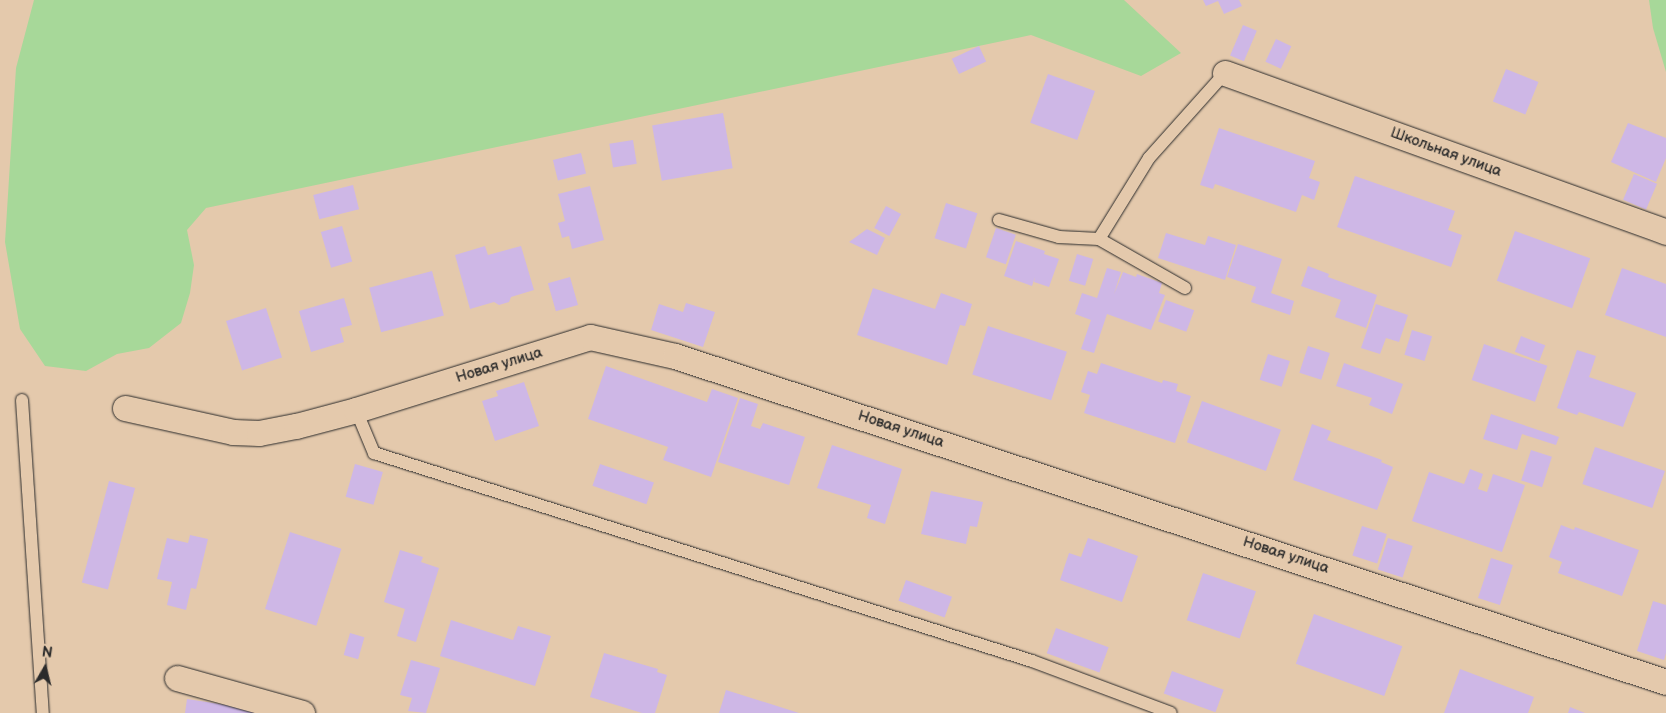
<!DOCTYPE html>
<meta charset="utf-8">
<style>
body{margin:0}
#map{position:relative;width:1666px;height:713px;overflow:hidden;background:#e4c9ac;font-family:"Balsamiq Sans",sans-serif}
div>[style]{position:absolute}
.green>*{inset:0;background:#a7d899}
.building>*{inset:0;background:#ceb7e6;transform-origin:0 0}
.roads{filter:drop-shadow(0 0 1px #2b2b2b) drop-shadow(0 0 1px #2b2b2b)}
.service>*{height:12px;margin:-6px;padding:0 6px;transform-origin:6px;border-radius:6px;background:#e4c9ac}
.minor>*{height:25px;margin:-12.5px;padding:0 12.5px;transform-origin:12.5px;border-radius:12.5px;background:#e4c9ac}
span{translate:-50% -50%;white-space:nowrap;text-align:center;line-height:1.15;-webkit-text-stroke:4.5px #e4c9ac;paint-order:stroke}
.street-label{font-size:15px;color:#2b2b2b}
.north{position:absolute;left:20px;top:643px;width:50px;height:50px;-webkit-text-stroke:4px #e4c9ac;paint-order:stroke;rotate:8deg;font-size:14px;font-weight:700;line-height:20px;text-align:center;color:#2b2b2b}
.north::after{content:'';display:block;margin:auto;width:18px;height:22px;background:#2b2b2b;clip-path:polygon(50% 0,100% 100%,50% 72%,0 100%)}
</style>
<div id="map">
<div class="green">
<div style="clip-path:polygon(34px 0,1124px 0,1181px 53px,1141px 76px,1031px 35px,206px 208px,187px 230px,194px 265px,190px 293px,181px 323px,149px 348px,117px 354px,86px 371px,45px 366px,20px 329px,5px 242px,16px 68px)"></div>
<div style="clip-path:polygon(1649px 0,1666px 0,1666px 72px,1653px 28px)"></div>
</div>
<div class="building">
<div style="clip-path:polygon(1203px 0,1239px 0,1242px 6px,1224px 14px,1218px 1px,1206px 6px)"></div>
<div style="left:1243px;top:25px;width:15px;height:33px;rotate:23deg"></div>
<div style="left:1276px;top:39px;width:17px;height:25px;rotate:25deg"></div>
<div style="left:979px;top:46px;width:17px;height:30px;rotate:65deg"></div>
<div style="left:1506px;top:69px;width:35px;height:35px;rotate:22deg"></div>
<div style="left:1048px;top:74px;width:50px;height:52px;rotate:20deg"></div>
<div style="left:723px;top:113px;width:56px;height:72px;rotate:80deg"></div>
<div style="clip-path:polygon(1628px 123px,1666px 138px,1666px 158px,1656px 182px,1611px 162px)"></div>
<div style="clip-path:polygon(1219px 128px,1315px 161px,1309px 178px,1320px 182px,1314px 200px,1302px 195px,1296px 212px,1215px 184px,1213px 189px,1200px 185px)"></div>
<div style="left:633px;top:140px;width:24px;height:24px;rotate:81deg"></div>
<div style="left:581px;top:153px;width:21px;height:29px;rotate:76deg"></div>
<div style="left:1634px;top:174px;width:25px;height:28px;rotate:23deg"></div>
<div style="clip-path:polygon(1355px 176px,1455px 211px,1448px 230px,1462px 235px,1451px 267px,1337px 227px)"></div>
<div style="left:353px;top:185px;width:25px;height:41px;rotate:76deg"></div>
<div style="clip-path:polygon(590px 186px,604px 240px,572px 249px,569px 236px,562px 238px,558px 223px,565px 221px,558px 194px)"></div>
<div style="left:946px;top:203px;width:33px;height:37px;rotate:18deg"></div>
<div style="left:886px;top:206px;width:17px;height:25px;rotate:28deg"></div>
<div style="left:342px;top:226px;width:37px;height:22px;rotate:74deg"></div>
<div style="left:996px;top:228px;width:21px;height:31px;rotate:19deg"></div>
<div style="clip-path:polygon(867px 229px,885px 238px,877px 255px,849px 242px)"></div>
<div style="left:1515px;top:231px;width:80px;height:53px;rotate:20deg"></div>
<div style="clip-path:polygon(1166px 233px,1205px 245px,1208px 236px,1236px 245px,1225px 280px,1158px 258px)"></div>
<div style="clip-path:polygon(1016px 241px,1045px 251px,1044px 254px,1059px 259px,1049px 287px,1034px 282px,1035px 277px,1032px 286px,1004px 276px)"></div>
<div style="clip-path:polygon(1238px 244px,1282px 259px,1271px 293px,1294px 301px,1290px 315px,1251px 302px,1256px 287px,1227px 277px)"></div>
<div style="clip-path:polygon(485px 246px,488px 255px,521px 246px,534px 290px,511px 297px,509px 302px,499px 305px,494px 302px,470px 309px,455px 255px)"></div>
<div style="left:1077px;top:254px;width:17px;height:28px;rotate:17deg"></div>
<div style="clip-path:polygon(1308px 266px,1329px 274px,1328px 277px,1377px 295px,1366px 328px,1335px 317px,1341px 300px,1301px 286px)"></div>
<div style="clip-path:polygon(1107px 268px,1121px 272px,1114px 294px,1123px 272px,1136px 277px,1137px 274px,1162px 283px,1159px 293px,1165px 295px,1151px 330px,1107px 314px,1094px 353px,1081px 349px,1091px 320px,1075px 314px,1082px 293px,1097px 298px)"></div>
<div style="clip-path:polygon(1622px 268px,1666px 284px,1666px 337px,1605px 315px)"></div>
<div style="left:432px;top:271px;width:46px;height:65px;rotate:75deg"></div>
<div style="left:570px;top:277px;width:29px;height:23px;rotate:74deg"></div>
<div style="clip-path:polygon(873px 288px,935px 309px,941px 293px,972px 304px,965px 326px,960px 325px,947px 365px,857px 335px)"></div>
<div style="clip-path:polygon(344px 298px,352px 325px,340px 328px,344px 342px,311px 352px,299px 311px)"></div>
<div style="left:1166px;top:300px;width:30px;height:23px;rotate:20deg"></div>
<div style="clip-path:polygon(686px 303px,715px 312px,703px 347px,651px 330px,659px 304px,683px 312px)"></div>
<div style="clip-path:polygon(1376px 304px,1408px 315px,1399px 342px,1386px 338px,1380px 354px,1361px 348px)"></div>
<div style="left:266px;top:308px;width:52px;height:42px;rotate:72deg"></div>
<div style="left:988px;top:326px;width:83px;height:51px;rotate:18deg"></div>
<div style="left:1412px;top:330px;width:21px;height:26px;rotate:17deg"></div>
<div style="left:1521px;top:336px;width:26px;height:17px;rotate:21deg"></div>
<div style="left:1484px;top:344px;width:67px;height:38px;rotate:19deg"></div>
<div style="left:1308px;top:346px;width:23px;height:28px;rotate:18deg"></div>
<div style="clip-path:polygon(1577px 350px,1596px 356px,1589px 377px,1636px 393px,1623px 427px,1579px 412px,1577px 415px,1557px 408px)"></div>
<div style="left:1268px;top:354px;width:23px;height:27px;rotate:18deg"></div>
<div style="clip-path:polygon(1101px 363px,1162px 383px,1163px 380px,1178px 384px,1176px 391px,1191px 396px,1175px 443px,1084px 413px,1090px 395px,1081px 392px,1088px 371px,1097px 374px)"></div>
<div style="clip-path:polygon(1344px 363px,1403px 384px,1392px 414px,1369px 405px,1372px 398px,1336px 386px)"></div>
<div style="clip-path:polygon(606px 366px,707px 402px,712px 389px,738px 398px,711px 477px,663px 460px,668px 447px,588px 419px)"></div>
<div style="clip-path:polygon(524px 382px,539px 426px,495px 441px,482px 401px,498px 396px,496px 391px)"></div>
<div style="clip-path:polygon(740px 398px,758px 404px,751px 426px,760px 429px,763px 423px,805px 437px,789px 485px,718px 462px)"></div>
<div style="left:1202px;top:401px;width:84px;height:44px;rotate:20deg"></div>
<div style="clip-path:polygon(1491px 414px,1559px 437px,1556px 445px,1522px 434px,1517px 450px,1483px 439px)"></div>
<div style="clip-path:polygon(1312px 424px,1331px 431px,1327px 440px,1382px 460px,1381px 462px,1393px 467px,1377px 510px,1293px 480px)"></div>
<div style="clip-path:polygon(832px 445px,902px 469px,885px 524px,867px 518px,871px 505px,817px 488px)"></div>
<div style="left:1595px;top:447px;width:74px;height:39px;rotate:19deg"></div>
<div style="left:1531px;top:450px;width:22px;height:32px;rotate:18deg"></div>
<div style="left:355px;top:464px;width:29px;height:34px;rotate:16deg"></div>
<div style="left:600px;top:464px;width:57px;height:23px;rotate:19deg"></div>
<div style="clip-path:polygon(1470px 469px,1483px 474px,1478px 489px,1487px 492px,1493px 474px,1525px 485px,1502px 552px,1412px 521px,1429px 472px,1464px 484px)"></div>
<div style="left:109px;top:481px;width:27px;height:105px;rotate:15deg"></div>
<div style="clip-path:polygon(931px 491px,983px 502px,977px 527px,970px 526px,966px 544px,921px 534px)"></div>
<div style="clip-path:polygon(1561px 525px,1574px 530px,1575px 527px,1639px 550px,1622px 596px,1558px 573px,1562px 562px,1549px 557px)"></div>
<div style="left:1362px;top:526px;width:26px;height:31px;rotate:18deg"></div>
<div style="left:290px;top:532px;width:54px;height:81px;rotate:18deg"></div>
<div style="clip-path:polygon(190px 535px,208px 539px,196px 589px,191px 588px,186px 610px,167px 605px,172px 582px,157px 579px,167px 538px,188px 543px)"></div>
<div style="clip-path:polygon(1088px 538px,1138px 556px,1122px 602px,1060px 580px,1069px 553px,1081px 557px)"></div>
<div style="left:1388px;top:538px;width:26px;height:33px;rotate:18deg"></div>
<div style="clip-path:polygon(400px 550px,423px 557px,421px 562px,439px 568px,416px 642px,397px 636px,405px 609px,384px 602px)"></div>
<div style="left:1491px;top:558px;width:23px;height:42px;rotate:18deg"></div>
<div style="left:1203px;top:573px;width:56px;height:50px;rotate:19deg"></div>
<div style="left:906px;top:580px;width:49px;height:22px;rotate:20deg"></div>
<div style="clip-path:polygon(1653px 601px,1666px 605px,1666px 653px,1664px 660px,1637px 651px)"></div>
<div style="left:1314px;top:614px;width:94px;height:53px;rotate:20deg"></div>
<div style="clip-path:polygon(451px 620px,513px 640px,518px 626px,551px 636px,535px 686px,440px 656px)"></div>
<div style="left:1056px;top:628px;width:56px;height:27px;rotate:20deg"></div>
<div style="left:350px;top:633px;width:15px;height:23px;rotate:16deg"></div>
<div style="clip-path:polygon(604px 653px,658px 669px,657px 672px,667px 675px,655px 713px,642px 713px,590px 697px)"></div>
<div style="clip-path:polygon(411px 660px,440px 668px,426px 713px,408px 711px,412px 698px,400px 695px)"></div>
<div style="clip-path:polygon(1460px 669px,1534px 697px,1528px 713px,1444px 713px)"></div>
<div style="left:1172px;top:671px;width:55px;height:24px;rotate:20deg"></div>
<div style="clip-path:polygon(726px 690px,799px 713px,719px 713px)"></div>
<div style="clip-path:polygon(187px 699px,260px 710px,260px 713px,185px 713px)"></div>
<div style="clip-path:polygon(1570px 707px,1585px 713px,1568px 713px)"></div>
</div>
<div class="roads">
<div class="service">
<div style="left:999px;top:220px;width:62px;rotate:15.8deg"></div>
<div style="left:1059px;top:237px;width:40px;rotate:2.9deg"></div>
<div style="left:1099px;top:239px;width:99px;rotate:29.7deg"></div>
<div style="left:1099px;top:239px;width:95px;rotate:-58.3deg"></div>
<div style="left:1149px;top:158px;width:114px;rotate:-48.2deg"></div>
<div style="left:22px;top:400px;width:314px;rotate:86.2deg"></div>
<div style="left:356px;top:410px;width:47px;rotate:67.3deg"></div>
<div style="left:374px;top:453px;width:690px;rotate:17.54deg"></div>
<div style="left:1032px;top:661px;width:148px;rotate:20.5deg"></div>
</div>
<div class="minor">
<div style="left:1225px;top:73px;width:469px;rotate:19.8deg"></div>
<div style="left:125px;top:408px;width:111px;rotate:12.5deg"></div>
<div style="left:233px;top:432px;width:26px;rotate:2deg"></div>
<div style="left:259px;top:433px;width:38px;rotate:-11deg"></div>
<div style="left:296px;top:426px;width:62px;rotate:-14.9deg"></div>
<div style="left:356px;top:410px;width:245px;rotate:-17.3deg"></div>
<div style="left:590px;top:337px;width:87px;rotate:12.6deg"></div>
<div style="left:675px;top:356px;width:1043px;rotate:18.21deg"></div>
<div style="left:177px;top:678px;width:130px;rotate:15.6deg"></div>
</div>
</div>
<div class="street-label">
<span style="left:1446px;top:152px;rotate:20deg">Школьная улица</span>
<span style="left:499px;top:365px;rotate:-17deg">Новая улица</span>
<span style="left:901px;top:429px;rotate:18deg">Новая улица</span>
<span style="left:1286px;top:555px;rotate:18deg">Новая улица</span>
</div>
<div class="north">N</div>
</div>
